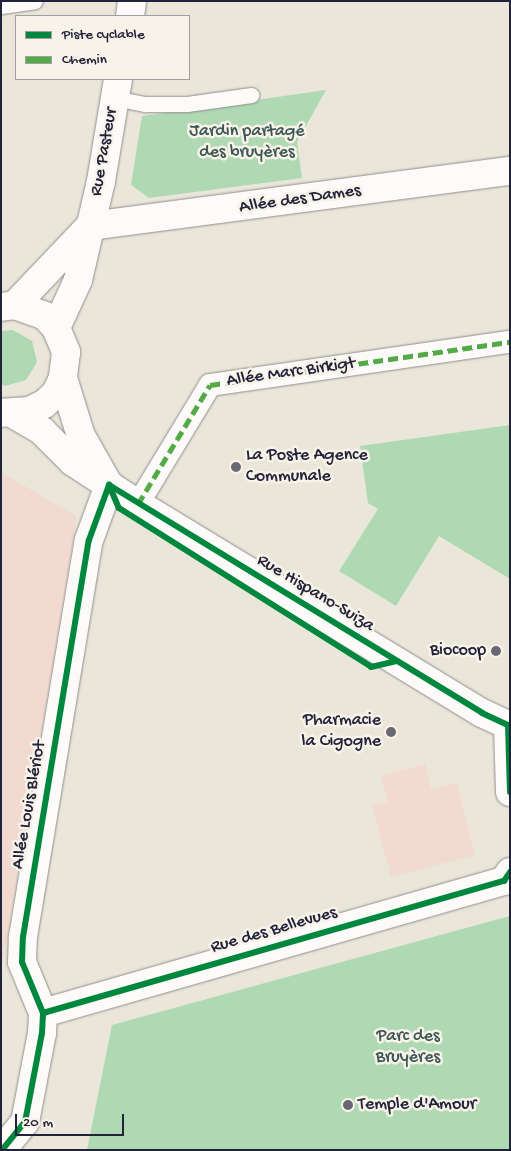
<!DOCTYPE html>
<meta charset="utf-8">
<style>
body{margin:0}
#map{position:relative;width:511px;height:1151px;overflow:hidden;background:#ebe6da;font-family:"Gochi Hand",sans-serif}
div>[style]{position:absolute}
.built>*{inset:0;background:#f2dad1}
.green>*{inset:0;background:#aed9b2}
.roads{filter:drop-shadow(0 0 1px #908e8c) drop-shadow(0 0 1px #908e8c)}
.service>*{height:15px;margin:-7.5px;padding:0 7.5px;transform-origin:7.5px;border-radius:7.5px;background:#fcfbf9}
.pedestrian>*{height:22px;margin:-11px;padding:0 11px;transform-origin:11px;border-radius:11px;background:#fcfbf9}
.minor>*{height:28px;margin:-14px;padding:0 14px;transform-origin:14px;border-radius:14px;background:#fcfbf9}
.quiet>*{height:5px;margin-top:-2.5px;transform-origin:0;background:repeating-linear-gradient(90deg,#53aa46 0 10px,transparent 0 15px)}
.cycleway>*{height:6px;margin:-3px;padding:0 3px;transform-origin:3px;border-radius:3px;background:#00873e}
.dots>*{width:14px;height:14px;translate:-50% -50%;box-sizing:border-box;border:2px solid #f7f3e8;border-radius:50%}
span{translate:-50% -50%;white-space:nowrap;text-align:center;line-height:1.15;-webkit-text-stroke:5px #f7f3e8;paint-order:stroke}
.park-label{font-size:18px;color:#3d5655}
.street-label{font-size:18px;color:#22223b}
.poi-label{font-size:18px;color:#22223b}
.left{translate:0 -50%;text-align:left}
.right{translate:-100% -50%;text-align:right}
.frame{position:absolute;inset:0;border:2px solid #22223b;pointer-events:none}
.legend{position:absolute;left:15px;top:15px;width:175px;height:65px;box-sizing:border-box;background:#f7f3e8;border:1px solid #a29fa3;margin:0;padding:6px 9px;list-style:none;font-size:15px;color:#22223b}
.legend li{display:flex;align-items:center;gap:10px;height:25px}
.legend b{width:25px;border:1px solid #a29fa3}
.scale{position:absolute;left:15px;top:1114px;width:109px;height:22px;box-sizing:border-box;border:2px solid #22223b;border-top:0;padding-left:6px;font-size:15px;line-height:18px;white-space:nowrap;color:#22223b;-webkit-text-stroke:4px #f7f3e8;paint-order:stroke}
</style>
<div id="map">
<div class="built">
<div style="clip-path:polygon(1px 472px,77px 517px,1px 972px)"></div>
<div style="clip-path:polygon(425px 764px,431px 790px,457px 783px,475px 855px,391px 877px,372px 806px,388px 802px,381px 776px)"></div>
</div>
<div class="green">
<div style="clip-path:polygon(326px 90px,297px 142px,302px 178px,149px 198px,131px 185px,142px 116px)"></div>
<div style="clip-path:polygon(13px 330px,32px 341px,37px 362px,26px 380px,5px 386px,1px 384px,1px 331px)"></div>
<div style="clip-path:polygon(510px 425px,510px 579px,439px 536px,396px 606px,339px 571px,378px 509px,368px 503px,360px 446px)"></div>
<div style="clip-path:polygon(510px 916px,510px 1150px,87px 1150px,112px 1025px)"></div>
</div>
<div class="roads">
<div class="service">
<div style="left:1px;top:6px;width:34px;rotate:-8deg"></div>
<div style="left:114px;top:98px;width:33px;rotate:11deg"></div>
<div style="left:146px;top:104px;width:41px"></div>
<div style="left:187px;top:104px;width:65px;rotate:-8deg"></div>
</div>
<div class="pedestrian">
<div style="left:138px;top:504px;width:139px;rotate:-58.8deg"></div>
<div style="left:210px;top:385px;width:303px;rotate:-8.2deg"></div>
</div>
<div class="minor">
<div style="left:130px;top:16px;width:15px;rotate:-82deg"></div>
<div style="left:90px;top:226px;width:424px;rotate:-7.5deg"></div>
<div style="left:15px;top:305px;width:109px;rotate:-46.5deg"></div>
<div style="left:1px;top:307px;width:14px;rotate:-8deg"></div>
<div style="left:15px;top:305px;width:32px;rotate:20deg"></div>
<div style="left:45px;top:316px;width:16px;rotate:47deg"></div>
<div style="left:56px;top:328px;width:26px;rotate:67deg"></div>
<div style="left:66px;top:352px;width:26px;rotate:97deg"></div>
<div style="left:63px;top:378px;width:17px;rotate:115deg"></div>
<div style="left:56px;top:393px;width:16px;rotate:137deg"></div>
<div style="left:44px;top:404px;width:17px;rotate:155deg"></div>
<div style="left:29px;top:411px;width:26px;rotate:176deg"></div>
<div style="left:56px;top:328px;width:53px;rotate:-65.4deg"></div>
<div style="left:78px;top:280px;width:102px;rotate:-76.9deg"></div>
<div style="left:101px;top:181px;width:103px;rotate:-80.5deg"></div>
<div style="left:63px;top:378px;width:61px;rotate:72.8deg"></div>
<div style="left:81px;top:436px;width:53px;rotate:60.5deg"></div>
<div style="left:13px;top:414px;width:34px;rotate:30deg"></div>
<div style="left:42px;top:431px;width:44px;rotate:45deg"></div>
<div style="left:73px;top:462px;width:77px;rotate:32.9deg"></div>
<div style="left:138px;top:504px;width:403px;rotate:31.3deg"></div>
<div style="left:482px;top:713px;width:29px;rotate:25deg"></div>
<div style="left:508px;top:725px;width:67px;rotate:88.3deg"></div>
<div style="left:43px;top:1013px;width:480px;rotate:-16deg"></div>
<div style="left:504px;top:881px;width:11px;rotate:-56deg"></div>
<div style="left:2px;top:1150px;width:36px;rotate:-51deg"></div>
<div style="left:25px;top:1122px;width:91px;rotate:-79.2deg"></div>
<div style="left:42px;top:1033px;width:20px;rotate:-87deg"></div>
<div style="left:43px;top:1013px;width:55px;rotate:-112.4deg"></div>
<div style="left:22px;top:962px;width:25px;rotate:-88deg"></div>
<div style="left:23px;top:937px;width:402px;rotate:-80.6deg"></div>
<div style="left:89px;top:540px;width:59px;rotate:-70deg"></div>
</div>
</div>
<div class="quiet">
<div style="left:138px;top:504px;width:139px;rotate:-58.8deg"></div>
<div style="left:210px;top:385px;width:303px;rotate:-8.2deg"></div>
</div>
<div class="cycleway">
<div style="left:109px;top:485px;width:437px;rotate:31.4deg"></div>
<div style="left:482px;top:713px;width:29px;rotate:25deg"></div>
<div style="left:109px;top:485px;width:25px;rotate:67deg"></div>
<div style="left:119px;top:508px;width:298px;rotate:32.2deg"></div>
<div style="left:371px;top:667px;width:26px;rotate:-13deg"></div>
<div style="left:508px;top:725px;width:67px;rotate:88.3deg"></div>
<div style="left:43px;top:1013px;width:480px;rotate:-16deg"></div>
<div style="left:504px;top:881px;width:11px;rotate:-56deg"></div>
<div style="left:2px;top:1150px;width:36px;rotate:-51deg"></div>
<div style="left:25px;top:1122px;width:91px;rotate:-79.2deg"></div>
<div style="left:42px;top:1033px;width:20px;rotate:-87deg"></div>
<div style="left:43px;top:1013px;width:55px;rotate:-112.4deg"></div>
<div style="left:22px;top:962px;width:25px;rotate:-88deg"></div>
<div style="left:23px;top:937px;width:402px;rotate:-80.6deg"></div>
<div style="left:89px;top:540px;width:59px;rotate:-70deg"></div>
</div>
<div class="dots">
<div style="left:236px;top:467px;background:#686773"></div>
<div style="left:496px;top:651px;background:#686773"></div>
<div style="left:391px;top:732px;background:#686773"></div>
<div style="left:348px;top:1105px;background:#686773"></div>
</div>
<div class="park-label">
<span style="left:247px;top:143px">Jardin partagé<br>des bruyères</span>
<span style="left:408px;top:1048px">Parc des<br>Bruyères</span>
</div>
<div class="street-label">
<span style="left:105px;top:152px;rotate:-80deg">Rue Pasteur</span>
<span style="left:300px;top:200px;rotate:-8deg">Allée des Dames</span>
<span style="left:291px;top:373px;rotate:-8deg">Allée Marc Birkigt</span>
<span style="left:315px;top:594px;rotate:31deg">Rue Hispano-Suiza</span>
<span style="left:30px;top:805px;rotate:-80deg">Allée Louis Blériot</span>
<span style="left:274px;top:931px;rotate:-16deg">Rue des Bellevues</span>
</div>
<div class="poi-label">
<span class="left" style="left:246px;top:467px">La Poste Agence<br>Communale</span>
<span class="right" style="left:486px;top:651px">Biocoop</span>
<span class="right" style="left:381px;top:732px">Pharmacie<br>la Cigogne</span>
<span class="left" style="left:358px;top:1105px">Temple d'Amour</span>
</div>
<div class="frame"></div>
<ul class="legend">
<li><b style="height:6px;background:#00873e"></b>Piste cyclable</li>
<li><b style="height:6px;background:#53aa46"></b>Chemin</li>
</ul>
<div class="scale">20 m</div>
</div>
